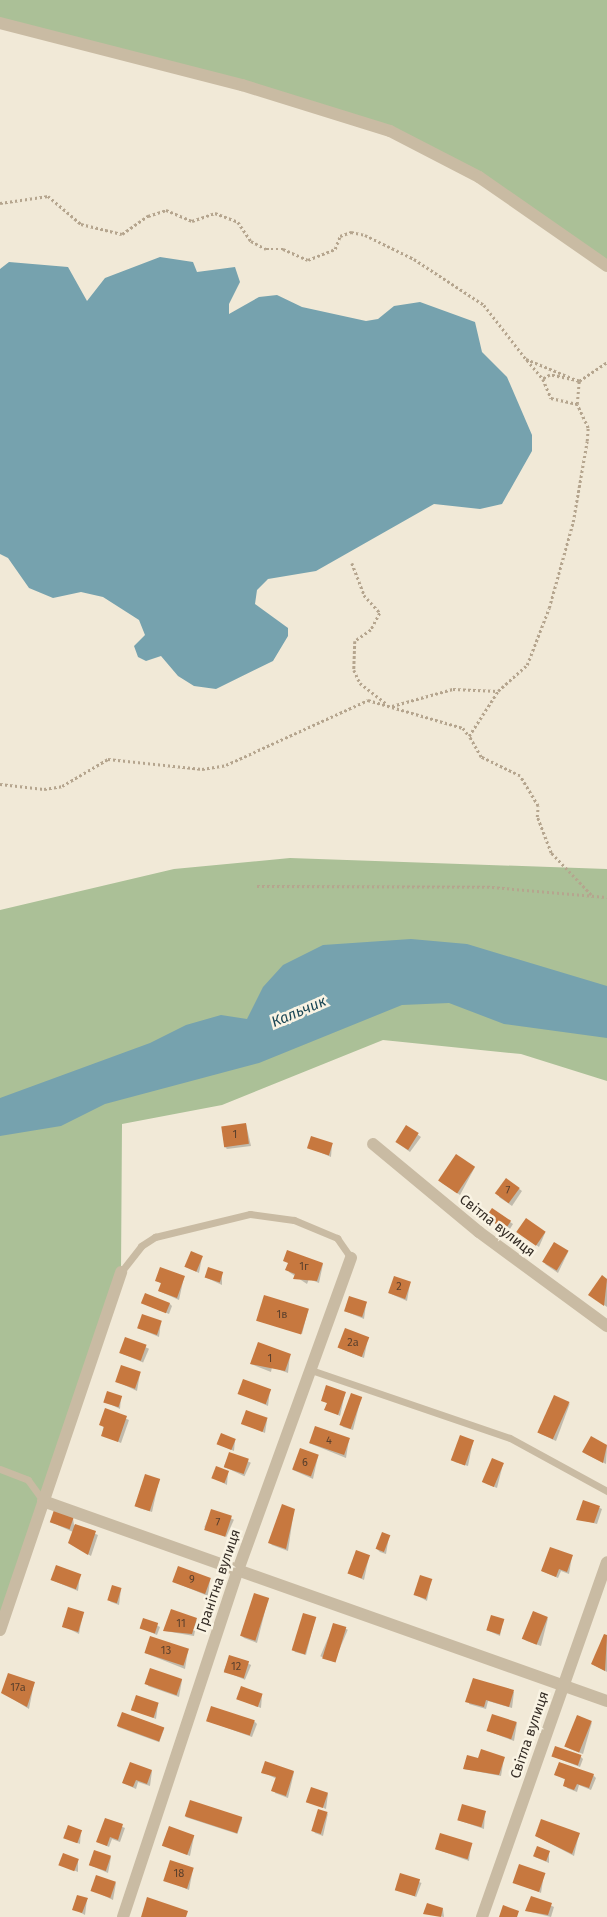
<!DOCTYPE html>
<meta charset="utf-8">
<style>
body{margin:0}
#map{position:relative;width:607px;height:1917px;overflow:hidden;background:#f1e9d7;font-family:"Fira Sans",sans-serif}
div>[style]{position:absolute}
.green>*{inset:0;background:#abc097}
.water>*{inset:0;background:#76a2ae}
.shadow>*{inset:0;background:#0003;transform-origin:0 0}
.building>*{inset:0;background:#c7783f;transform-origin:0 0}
.path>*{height:2.5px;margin-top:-1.25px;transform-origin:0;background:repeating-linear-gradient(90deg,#b5a58e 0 2.5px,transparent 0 5px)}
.service>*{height:7px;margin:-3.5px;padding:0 3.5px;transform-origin:3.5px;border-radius:3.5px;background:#c9bba3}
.minor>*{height:12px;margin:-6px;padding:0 6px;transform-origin:6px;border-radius:6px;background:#c9bba3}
span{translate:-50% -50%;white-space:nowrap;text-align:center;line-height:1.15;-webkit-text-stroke:5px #f9f3e3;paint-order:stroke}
.number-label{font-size:11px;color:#593f2c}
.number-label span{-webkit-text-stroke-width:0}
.street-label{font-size:14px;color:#342c25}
.water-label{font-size:15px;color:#1b4755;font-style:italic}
</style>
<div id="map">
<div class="green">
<div style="clip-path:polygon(0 0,607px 0,607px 266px,479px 177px,390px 131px,0 23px)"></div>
<div style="clip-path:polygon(290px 858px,607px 869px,607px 1081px,521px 1054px,383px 1040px,222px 1105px,122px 1124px,121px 1272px,0 1630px,0 910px,174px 869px)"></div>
</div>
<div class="water">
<div style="clip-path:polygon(160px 257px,193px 262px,197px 272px,235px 267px,240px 282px,229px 304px,229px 314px,259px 297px,277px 295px,302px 307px,366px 321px,378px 319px,394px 306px,420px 302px,475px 322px,482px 352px,507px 377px,532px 435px,532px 451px,502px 504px,480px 509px,434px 504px,316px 571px,268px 579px,257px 590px,255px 604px,288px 628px,288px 636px,273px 661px,216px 689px,194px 686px,178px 676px,161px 656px,146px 661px,138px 657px,134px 646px,145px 635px,139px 620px,103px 597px,81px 592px,53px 598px,29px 588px,8px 558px,0 554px,0 269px,9px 262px,68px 267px,87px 301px,105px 278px)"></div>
<div style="clip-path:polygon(411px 939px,467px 944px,607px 986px,607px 1038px,504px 1024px,449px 1003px,402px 1005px,259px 1063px,105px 1104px,61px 1126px,0 1136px,0 1098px,150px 1043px,186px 1025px,221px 1015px,247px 1019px,263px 987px,283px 965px,323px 945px)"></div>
</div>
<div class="shadow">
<div style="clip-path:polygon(246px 1124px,251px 1146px,227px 1149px,224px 1146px)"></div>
<div style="clip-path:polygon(407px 1127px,421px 1137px,410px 1152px,399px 1144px)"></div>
<div style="clip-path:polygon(332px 1144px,331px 1157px,308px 1147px)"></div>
<div style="clip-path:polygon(475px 1167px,460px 1195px,442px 1183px)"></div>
<div style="clip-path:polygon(506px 1179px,522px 1191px,512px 1206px,499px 1197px)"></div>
<div style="clip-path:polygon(493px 1210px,513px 1224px,508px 1232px,490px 1220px)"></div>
<div style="clip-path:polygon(545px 1233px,539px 1247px,520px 1234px)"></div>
<div style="clip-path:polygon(288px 1252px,323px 1264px,319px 1283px,309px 1279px,307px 1284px,289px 1272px)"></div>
<div style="clip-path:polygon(568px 1252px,558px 1273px,545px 1264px)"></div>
<div style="clip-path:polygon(202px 1257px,199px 1273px,186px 1267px)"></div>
<div style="clip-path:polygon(222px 1274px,222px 1285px,205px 1277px)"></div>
<div style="clip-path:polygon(184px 1277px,179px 1300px,159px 1291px,162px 1284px,157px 1281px)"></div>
<div style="clip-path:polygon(602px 1277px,607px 1280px,607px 1307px,592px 1297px)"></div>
<div style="clip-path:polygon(410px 1283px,407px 1301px,389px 1293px)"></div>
<div style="clip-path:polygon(142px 1303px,170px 1304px,172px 1306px,169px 1314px)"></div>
<div style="clip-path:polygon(366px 1304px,364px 1319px,345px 1311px)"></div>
<div style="clip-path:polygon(308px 1310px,302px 1334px,256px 1320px)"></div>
<div style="clip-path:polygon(161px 1322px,159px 1337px,138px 1328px)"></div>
<div style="clip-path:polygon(368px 1338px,364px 1358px,339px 1348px)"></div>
<div style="left:126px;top:1339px;width:25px;height:15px;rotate:23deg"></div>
<div style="clip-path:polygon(290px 1355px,288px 1373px,272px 1367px,271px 1372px,251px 1364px)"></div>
<div style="clip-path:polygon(140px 1373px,137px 1391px,116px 1381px)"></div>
<div style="clip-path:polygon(270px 1390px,268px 1406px,239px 1393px)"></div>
<div style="clip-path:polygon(345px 1393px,340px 1416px,326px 1409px,328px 1404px,322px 1400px)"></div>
<div style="clip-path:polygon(121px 1397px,120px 1409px,104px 1401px)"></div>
<div style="clip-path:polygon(361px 1398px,353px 1430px,343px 1427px,341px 1424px)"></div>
<div style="clip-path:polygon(570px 1403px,556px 1441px,541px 1434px,538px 1432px)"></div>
<div style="clip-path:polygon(106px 1410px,129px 1420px,121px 1443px,102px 1435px)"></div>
<div style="clip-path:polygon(267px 1420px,265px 1433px,242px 1423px)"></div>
<div style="clip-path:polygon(591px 1438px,607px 1446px,606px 1464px,586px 1454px)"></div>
<div style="clip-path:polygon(349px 1439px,346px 1458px,309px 1443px)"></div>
<div style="clip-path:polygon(235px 1440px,234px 1451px,218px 1444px)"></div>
<div style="clip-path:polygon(473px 1441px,468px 1466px,455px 1462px,453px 1459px)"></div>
<div style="left:230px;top:1453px;width:23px;height:15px;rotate:25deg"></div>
<div style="clip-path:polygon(318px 1456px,313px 1479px,293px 1470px)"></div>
<div style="clip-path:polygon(503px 1464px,497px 1488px,487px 1484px,485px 1482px)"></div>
<div style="clip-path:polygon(228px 1472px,227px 1485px,214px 1478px)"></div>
<div style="clip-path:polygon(159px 1480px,152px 1512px,139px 1508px,136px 1505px)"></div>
<div style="clip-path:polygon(584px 1501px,602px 1509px,597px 1524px,578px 1519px)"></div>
<div style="left:212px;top:1510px;width:24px;height:19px;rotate:24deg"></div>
<div style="clip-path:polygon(294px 1510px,288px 1551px,272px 1545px,269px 1542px)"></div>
<div style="clip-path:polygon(73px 1518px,74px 1525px,98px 1535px,91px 1556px,72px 1545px,73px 1532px,51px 1522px)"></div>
<div style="clip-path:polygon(389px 1536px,386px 1554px,380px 1552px,377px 1549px)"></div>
<div style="clip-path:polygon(369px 1556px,364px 1580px,349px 1573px)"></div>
<div style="clip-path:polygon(572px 1556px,569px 1574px,561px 1571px,558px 1578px,542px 1571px)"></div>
<div style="clip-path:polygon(80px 1575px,78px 1591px,52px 1580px)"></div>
<div style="clip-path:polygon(210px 1579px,208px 1596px,174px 1582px)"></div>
<div style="clip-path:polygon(431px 1580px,427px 1601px,414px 1594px)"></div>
<div style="clip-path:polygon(121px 1589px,119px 1605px,111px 1602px,109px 1600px)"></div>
<div style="clip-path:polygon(268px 1599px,257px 1643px,244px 1638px,242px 1636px)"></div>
<div style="clip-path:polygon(83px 1613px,79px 1634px,63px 1626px)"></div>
<div style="clip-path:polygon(548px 1618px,541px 1646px,527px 1641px,524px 1639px)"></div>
<div style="clip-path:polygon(144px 1619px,160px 1627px,157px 1635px,141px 1628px)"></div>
<div style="clip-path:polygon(315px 1619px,306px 1655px,295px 1652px,293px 1649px)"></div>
<div style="clip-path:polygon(197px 1620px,194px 1636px,165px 1631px)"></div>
<div style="clip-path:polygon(503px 1620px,500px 1636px,487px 1630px)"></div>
<div style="left:334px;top:1624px;width:15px;height:35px;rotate:23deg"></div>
<div style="clip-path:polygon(604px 1635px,607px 1636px,607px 1672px,592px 1664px)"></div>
<div style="clip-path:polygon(188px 1650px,185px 1669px,145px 1653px)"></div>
<div style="left:230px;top:1656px;width:23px;height:16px;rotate:23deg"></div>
<div style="clip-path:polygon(151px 1670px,182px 1680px,179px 1697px,148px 1686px)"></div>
<div style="clip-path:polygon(473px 1679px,514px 1692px,512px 1708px,488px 1701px,486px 1709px,469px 1704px)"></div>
<div style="clip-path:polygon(34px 1683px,29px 1709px,3px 1693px)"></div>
<div style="clip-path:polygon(262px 1695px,261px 1708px,238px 1699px)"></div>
<div style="clip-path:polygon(158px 1704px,156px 1719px,133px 1709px)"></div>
<div style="left:123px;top:1713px;width:44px;height:15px;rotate:20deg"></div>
<div style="clip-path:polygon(208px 1721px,254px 1721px,257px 1724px,252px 1737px)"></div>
<div style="clip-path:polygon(592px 1722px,583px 1754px,570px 1749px,567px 1747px)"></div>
<div style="clip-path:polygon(517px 1723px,514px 1741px,488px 1731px)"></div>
<div style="clip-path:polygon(552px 1756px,580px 1756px,583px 1759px,580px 1767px)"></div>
<div style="clip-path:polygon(504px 1758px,501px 1776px,464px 1769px,479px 1759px)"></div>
<div style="clip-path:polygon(152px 1771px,150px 1786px,138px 1782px,136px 1789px,123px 1783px)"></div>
<div style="clip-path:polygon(262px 1772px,294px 1772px,288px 1798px,275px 1793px,277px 1779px)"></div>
<div style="clip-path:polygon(556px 1775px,593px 1775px,596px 1778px,591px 1790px,579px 1785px,577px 1792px,567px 1788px,566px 1780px)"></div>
<div style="clip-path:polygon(328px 1794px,326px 1809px,308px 1801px)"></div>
<div style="left:191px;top:1802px;width:54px;height:16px;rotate:18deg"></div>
<div style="clip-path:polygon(485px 1812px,484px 1829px,458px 1820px)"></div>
<div style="clip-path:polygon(328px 1813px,323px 1836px,315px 1833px,313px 1830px)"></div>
<div style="clip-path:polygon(106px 1820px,125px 1828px,120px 1842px,112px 1839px,109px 1847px,98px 1842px)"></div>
<div style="clip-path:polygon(81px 1831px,80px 1844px,65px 1838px)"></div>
<div style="clip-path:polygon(579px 1834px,574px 1856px,536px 1836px)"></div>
<div style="clip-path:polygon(194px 1836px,190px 1856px,164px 1845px)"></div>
<div style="clip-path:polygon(471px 1844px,469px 1861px,436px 1849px)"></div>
<div style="clip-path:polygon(549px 1852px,549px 1863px,535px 1857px)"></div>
<div style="clip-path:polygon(111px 1857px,108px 1873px,90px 1865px)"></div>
<div style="clip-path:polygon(78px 1860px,78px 1872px,61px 1865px)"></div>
<div style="clip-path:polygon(193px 1869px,189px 1890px,165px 1880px)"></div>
<div style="clip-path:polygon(544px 1874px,541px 1893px,514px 1882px)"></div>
<div style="left:401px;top:1875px;width:22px;height:15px;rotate:21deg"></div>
<div style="clip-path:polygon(116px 1883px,113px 1900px,92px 1890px)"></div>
<div style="clip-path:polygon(532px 1897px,554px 1907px,551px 1917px,527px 1911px)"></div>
<div style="clip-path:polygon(87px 1899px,85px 1915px,74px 1909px)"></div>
<div style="clip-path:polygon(443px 1909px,444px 1917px,425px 1913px)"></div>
</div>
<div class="building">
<div style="left:246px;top:1123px;width:21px;height:25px;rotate:82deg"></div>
<div style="left:406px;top:1125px;width:15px;height:20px;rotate:32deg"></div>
<div style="left:311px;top:1136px;width:23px;height:13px;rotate:18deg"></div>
<div style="left:456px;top:1154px;width:23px;height:32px;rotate:34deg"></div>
<div style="left:506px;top:1178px;width:17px;height:19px;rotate:36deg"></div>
<div style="left:492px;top:1208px;width:23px;height:11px;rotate:34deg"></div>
<div style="left:526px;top:1218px;width:24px;height:17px;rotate:35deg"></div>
<div style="left:554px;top:1242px;width:17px;height:23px;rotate:31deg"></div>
<div style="clip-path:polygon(287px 1250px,323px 1263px,317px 1281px,293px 1279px,295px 1274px,285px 1270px,288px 1263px,283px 1261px)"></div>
<div style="left:191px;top:1251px;width:13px;height:17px;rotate:23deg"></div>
<div style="clip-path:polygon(160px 1267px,185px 1276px,177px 1298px,158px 1291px,161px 1283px,155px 1281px)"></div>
<div style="left:208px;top:1267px;width:16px;height:11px;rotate:18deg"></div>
<div style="clip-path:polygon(602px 1275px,607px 1279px,604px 1306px,588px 1295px)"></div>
<div style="left:394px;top:1276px;width:18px;height:18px;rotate:19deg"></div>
<div style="left:145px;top:1293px;width:27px;height:11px;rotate:22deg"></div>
<div style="left:264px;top:1295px;width:47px;height:27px;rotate:17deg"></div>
<div style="left:349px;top:1296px;width:19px;height:16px;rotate:18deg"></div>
<div style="left:142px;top:1314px;width:21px;height:15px;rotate:19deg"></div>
<div style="left:345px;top:1328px;width:26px;height:21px;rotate:21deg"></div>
<div style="left:125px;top:1337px;width:23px;height:17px;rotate:20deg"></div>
<div style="clip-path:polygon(258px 1342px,291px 1354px,285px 1371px,250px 1364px)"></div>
<div style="left:121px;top:1365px;width:21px;height:18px;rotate:19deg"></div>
<div style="left:243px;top:1379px;width:30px;height:16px;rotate:20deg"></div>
<div style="clip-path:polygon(326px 1385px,346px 1392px,338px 1415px,324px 1410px,327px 1403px,321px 1401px)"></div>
<div style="left:107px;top:1391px;width:16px;height:12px;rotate:18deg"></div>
<div style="left:351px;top:1393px;width:12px;height:34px;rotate:20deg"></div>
<div style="left:554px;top:1395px;width:17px;height:41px;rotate:24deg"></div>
<div style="clip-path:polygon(105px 1408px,127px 1416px,118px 1442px,101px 1436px,104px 1427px,99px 1425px)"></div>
<div style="left:246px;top:1410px;width:23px;height:15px;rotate:20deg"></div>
<div style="left:315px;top:1426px;width:37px;height:18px;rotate:19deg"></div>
<div style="left:221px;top:1433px;width:16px;height:12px;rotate:22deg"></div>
<div style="left:460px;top:1435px;width:15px;height:27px;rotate:20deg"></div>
<div style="clip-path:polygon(591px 1436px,607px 1445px,603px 1463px,582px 1452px)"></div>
<div style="left:300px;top:1448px;width:20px;height:23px;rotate:20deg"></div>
<div style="left:229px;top:1452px;width:21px;height:16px;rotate:19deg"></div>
<div style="left:492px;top:1458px;width:13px;height:26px;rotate:23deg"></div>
<div style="left:216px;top:1466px;width:14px;height:13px;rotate:21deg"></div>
<div style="left:145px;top:1474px;width:16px;height:34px;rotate:18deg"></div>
<div style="clip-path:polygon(583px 1500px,600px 1506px,594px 1523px,576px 1520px)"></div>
<div style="clip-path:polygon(282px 1504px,295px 1509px,286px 1549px,268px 1543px)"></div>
<div style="left:211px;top:1509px;width:22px;height:22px;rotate:18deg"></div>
<div style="left:54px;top:1510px;width:21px;height:13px;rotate:19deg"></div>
<div style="clip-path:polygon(75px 1524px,96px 1531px,88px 1555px,68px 1543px)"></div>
<div style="left:382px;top:1532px;width:9px;height:18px;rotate:21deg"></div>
<div style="clip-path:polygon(550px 1547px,573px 1555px,567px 1572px,559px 1569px,556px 1577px,541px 1571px)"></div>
<div style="left:356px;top:1550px;width:15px;height:25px;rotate:20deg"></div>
<div style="left:56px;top:1565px;width:27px;height:16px;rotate:20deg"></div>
<div style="left:178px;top:1566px;width:35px;height:17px;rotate:20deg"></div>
<div style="left:420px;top:1575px;width:13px;height:21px;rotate:18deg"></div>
<div style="left:112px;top:1585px;width:10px;height:16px;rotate:17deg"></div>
<div style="left:254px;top:1593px;width:16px;height:45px;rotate:18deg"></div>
<div style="left:68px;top:1607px;width:17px;height:21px;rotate:17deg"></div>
<div style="clip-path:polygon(171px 1609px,197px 1618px,192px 1634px,163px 1631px)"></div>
<div style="left:533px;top:1611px;width:16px;height:30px;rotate:22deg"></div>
<div style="left:303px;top:1613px;width:14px;height:39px;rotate:17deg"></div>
<div style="left:491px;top:1615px;width:14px;height:16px;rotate:17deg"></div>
<div style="left:143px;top:1618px;width:16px;height:11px;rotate:18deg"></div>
<div style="left:333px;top:1623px;width:14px;height:37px;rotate:17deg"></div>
<div style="clip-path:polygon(604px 1634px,607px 1635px,605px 1671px,591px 1664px)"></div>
<div style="left:150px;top:1636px;width:41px;height:18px;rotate:18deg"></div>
<div style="left:229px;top:1655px;width:21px;height:18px;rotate:17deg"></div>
<div style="left:150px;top:1668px;width:34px;height:17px;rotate:19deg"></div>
<div style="clip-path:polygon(8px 1673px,35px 1682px,27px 1707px,1px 1693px)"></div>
<div style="clip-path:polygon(473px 1678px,514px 1690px,509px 1707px,486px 1700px,484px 1707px,465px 1702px)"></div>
<div style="left:241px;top:1686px;width:23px;height:14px;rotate:20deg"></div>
<div style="left:136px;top:1695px;width:24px;height:16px;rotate:19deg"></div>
<div style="left:211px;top:1706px;width:46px;height:16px;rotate:18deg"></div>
<div style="left:122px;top:1712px;width:45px;height:15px;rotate:20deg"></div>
<div style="left:492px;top:1714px;width:26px;height:18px;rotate:18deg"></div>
<div style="left:577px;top:1715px;width:16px;height:34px;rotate:22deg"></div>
<div style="left:555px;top:1746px;width:28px;height:11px;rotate:19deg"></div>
<div style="clip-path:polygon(481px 1749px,505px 1757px,499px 1775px,463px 1769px,467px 1755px,478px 1758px)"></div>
<div style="clip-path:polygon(265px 1761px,294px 1771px,286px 1796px,271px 1791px,276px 1777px,261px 1773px)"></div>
<div style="clip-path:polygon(130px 1762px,152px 1770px,147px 1784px,136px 1780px,133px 1787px,122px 1783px)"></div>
<div style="clip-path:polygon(559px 1762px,594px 1774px,589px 1788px,577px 1784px,574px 1790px,563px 1786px,565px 1779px,554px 1775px)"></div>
<div style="left:311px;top:1787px;width:18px;height:16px;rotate:19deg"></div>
<div style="left:190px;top:1800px;width:55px;height:17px;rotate:18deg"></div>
<div style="left:462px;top:1804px;width:25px;height:17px;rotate:16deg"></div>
<div style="left:318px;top:1809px;width:10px;height:23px;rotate:17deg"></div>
<div style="clip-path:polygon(105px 1818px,123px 1824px,118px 1840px,110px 1837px,107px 1846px,96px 1842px)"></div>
<div style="clip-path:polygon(541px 1819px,580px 1833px,572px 1854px,535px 1836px)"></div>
<div style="left:68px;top:1825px;width:15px;height:14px;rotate:20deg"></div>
<div style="left:169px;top:1826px;width:27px;height:21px;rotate:20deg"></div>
<div style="left:440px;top:1833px;width:34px;height:17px;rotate:17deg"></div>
<div style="left:537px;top:1846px;width:14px;height:11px;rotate:21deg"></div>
<div style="left:94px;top:1850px;width:18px;height:16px;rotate:19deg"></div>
<div style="left:63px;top:1853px;width:17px;height:13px;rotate:21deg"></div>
<div style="left:170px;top:1860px;width:25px;height:22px;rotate:18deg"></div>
<div style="left:519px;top:1864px;width:28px;height:20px;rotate:19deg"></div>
<div style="left:400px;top:1873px;width:21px;height:18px;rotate:17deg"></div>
<div style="left:96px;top:1875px;width:21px;height:17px;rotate:19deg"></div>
<div style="clip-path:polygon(77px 1895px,88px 1898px,82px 1913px,72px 1910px)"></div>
<div style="clip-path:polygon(531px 1896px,552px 1903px,548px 1915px,525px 1911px)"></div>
<div style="clip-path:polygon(147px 1897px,188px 1911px,186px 1917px,141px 1917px)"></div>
<div style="clip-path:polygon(427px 1903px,443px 1908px,441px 1917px,423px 1914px)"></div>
<div style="clip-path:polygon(503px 1905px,519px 1911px,517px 1917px,499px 1917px)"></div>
</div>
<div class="path">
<div style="left:0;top:203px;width:49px;rotate:-8.3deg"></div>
<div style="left:48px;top:196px;width:43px;rotate:40.3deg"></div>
<div style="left:81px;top:224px;width:42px;rotate:13.7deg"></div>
<div style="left:122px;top:234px;width:32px;rotate:-35deg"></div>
<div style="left:148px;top:216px;width:19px;rotate:-18deg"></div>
<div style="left:166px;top:210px;width:28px;rotate:23deg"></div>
<div style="left:192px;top:221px;width:24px;rotate:-19deg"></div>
<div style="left:215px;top:213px;width:25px;rotate:21deg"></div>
<div style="left:238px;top:222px;width:23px;rotate:56deg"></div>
<div style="left:251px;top:241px;width:17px;rotate:28deg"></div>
<div style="left:266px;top:249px;width:17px"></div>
<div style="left:283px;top:249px;width:27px;rotate:24deg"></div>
<div style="left:308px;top:260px;width:29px;rotate:-22deg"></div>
<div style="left:335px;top:249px;width:14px;rotate:-69deg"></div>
<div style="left:340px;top:236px;width:12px;rotate:-20deg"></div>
<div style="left:351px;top:232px;width:14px;rotate:12deg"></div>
<div style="left:365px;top:235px;width:55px;rotate:26.1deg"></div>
<div style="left:414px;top:259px;width:84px;rotate:33.3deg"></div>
<div style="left:484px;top:305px;width:68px;rotate:52.1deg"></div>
<div style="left:526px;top:359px;width:57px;rotate:22.5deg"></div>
<div style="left:579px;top:381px;width:30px;rotate:-168deg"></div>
<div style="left:550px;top:375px;width:8px;rotate:150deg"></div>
<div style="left:543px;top:379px;width:21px;rotate:67deg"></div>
<div style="left:551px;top:398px;width:27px;rotate:13deg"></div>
<div style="left:527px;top:360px;width:25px;rotate:50deg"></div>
<div style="left:352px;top:563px;width:34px;rotate:69deg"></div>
<div style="left:364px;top:595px;width:24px;rotate:48deg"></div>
<div style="left:380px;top:613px;width:19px;rotate:118deg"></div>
<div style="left:371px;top:630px;width:19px;rotate:145deg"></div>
<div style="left:355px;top:641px;width:29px;rotate:92deg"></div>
<div style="left:354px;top:670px;width:14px;rotate:65deg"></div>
<div style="left:360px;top:683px;width:34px;rotate:38deg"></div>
<div style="left:392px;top:706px;width:63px;rotate:-15.6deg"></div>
<div style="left:453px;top:689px;width:45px;rotate:2.5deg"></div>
<div style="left:0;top:784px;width:44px;rotate:6.5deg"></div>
<div style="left:44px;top:789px;width:18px;rotate:-9deg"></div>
<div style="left:62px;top:786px;width:53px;rotate:-30.4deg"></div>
<div style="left:108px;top:759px;width:95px;rotate:6.1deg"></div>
<div style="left:202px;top:769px;width:24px;rotate:-9deg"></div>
<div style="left:226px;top:765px;width:156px;rotate:-24.6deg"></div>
<div style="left:368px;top:700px;width:99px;rotate:16.4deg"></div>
<div style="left:463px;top:728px;width:10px;rotate:53deg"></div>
<div style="left:257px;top:886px;width:235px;rotate:0.2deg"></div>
<div style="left:492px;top:887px;width:115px;rotate:5deg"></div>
<div style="left:591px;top:895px;width:58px;rotate:-133.6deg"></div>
<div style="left:551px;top:853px;width:39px;rotate:-111deg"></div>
<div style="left:537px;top:817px;width:11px;rotate:-85deg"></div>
<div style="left:538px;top:806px;width:35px;rotate:-121deg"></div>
<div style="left:520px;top:776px;width:43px;rotate:-154deg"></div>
<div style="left:481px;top:757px;width:24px;rotate:-120deg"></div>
<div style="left:469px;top:736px;width:54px;rotate:-57.2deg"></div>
<div style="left:498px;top:691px;width:39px;rotate:-42deg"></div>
<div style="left:527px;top:665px;width:61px;rotate:-68.9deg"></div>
<div style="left:549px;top:608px;width:89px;rotate:-74.4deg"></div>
<div style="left:573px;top:522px;width:82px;rotate:-80.2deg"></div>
<div style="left:587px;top:441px;width:13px;rotate:-86deg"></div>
<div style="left:588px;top:428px;width:26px;rotate:-115deg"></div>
<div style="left:577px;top:404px;width:23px;rotate:-85deg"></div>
<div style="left:579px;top:381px;width:34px;rotate:-34deg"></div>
</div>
<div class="service">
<div style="left:121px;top:1272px;width:33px;rotate:-52deg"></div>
<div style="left:141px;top:1246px;width:17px;rotate:-33deg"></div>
<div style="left:155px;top:1237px;width:98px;rotate:-13.6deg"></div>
<div style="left:250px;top:1214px;width:44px;rotate:7.8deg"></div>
<div style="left:294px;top:1220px;width:47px;rotate:22.7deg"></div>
<div style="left:337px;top:1238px;width:24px;rotate:55deg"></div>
<div style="left:311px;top:1370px;width:210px;rotate:18.9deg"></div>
<div style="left:510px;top:1438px;width:111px;rotate:28.7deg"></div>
<div style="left:0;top:1469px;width:30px;rotate:21deg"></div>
<div style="left:28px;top:1480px;width:26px;rotate:54deg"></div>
</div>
<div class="minor">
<div style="left:0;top:23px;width:250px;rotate:14.4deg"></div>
<div style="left:242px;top:85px;width:155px;rotate:17.3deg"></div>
<div style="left:390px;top:131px;width:100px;rotate:27.3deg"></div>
<div style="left:479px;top:177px;width:156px;rotate:34.8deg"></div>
<div style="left:373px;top:1144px;width:138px;rotate:39.7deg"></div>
<div style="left:479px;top:1232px;width:159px;rotate:36.3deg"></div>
<div style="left:43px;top:1501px;width:598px;rotate:19.53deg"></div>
<div style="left:0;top:1630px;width:378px;rotate:-71.3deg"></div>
<div style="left:123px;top:1917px;width:366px;rotate:-71.7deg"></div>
<div style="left:238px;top:1570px;width:332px;rotate:-70.1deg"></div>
<div style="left:482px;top:1917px;width:376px;rotate:-70.6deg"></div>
</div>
<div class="number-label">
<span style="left:235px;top:1135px">1</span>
<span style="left:508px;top:1191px">7</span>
<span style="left:304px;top:1267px">1г</span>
<span style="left:399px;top:1287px">2</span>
<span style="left:282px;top:1315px">1в</span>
<span style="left:353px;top:1343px">2а</span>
<span style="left:270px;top:1359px">1</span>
<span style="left:329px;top:1441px">4</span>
<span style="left:305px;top:1463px">6</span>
<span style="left:218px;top:1523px">7</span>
<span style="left:192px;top:1580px">9</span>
<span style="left:181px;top:1624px">11</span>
<span style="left:166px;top:1651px">13</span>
<span style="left:236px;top:1667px">12</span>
<span style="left:18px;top:1688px">17а</span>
<span style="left:179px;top:1874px">18</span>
</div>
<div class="street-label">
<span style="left:497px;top:1226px;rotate:38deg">Світла вулиця</span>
<span style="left:219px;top:1581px;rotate:-71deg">Гранітна вулиця</span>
<span style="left:530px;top:1735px;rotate:-71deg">Світла вулиця</span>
</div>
<div class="water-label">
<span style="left:299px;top:1012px;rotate:-23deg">Кальчик</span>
</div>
</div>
